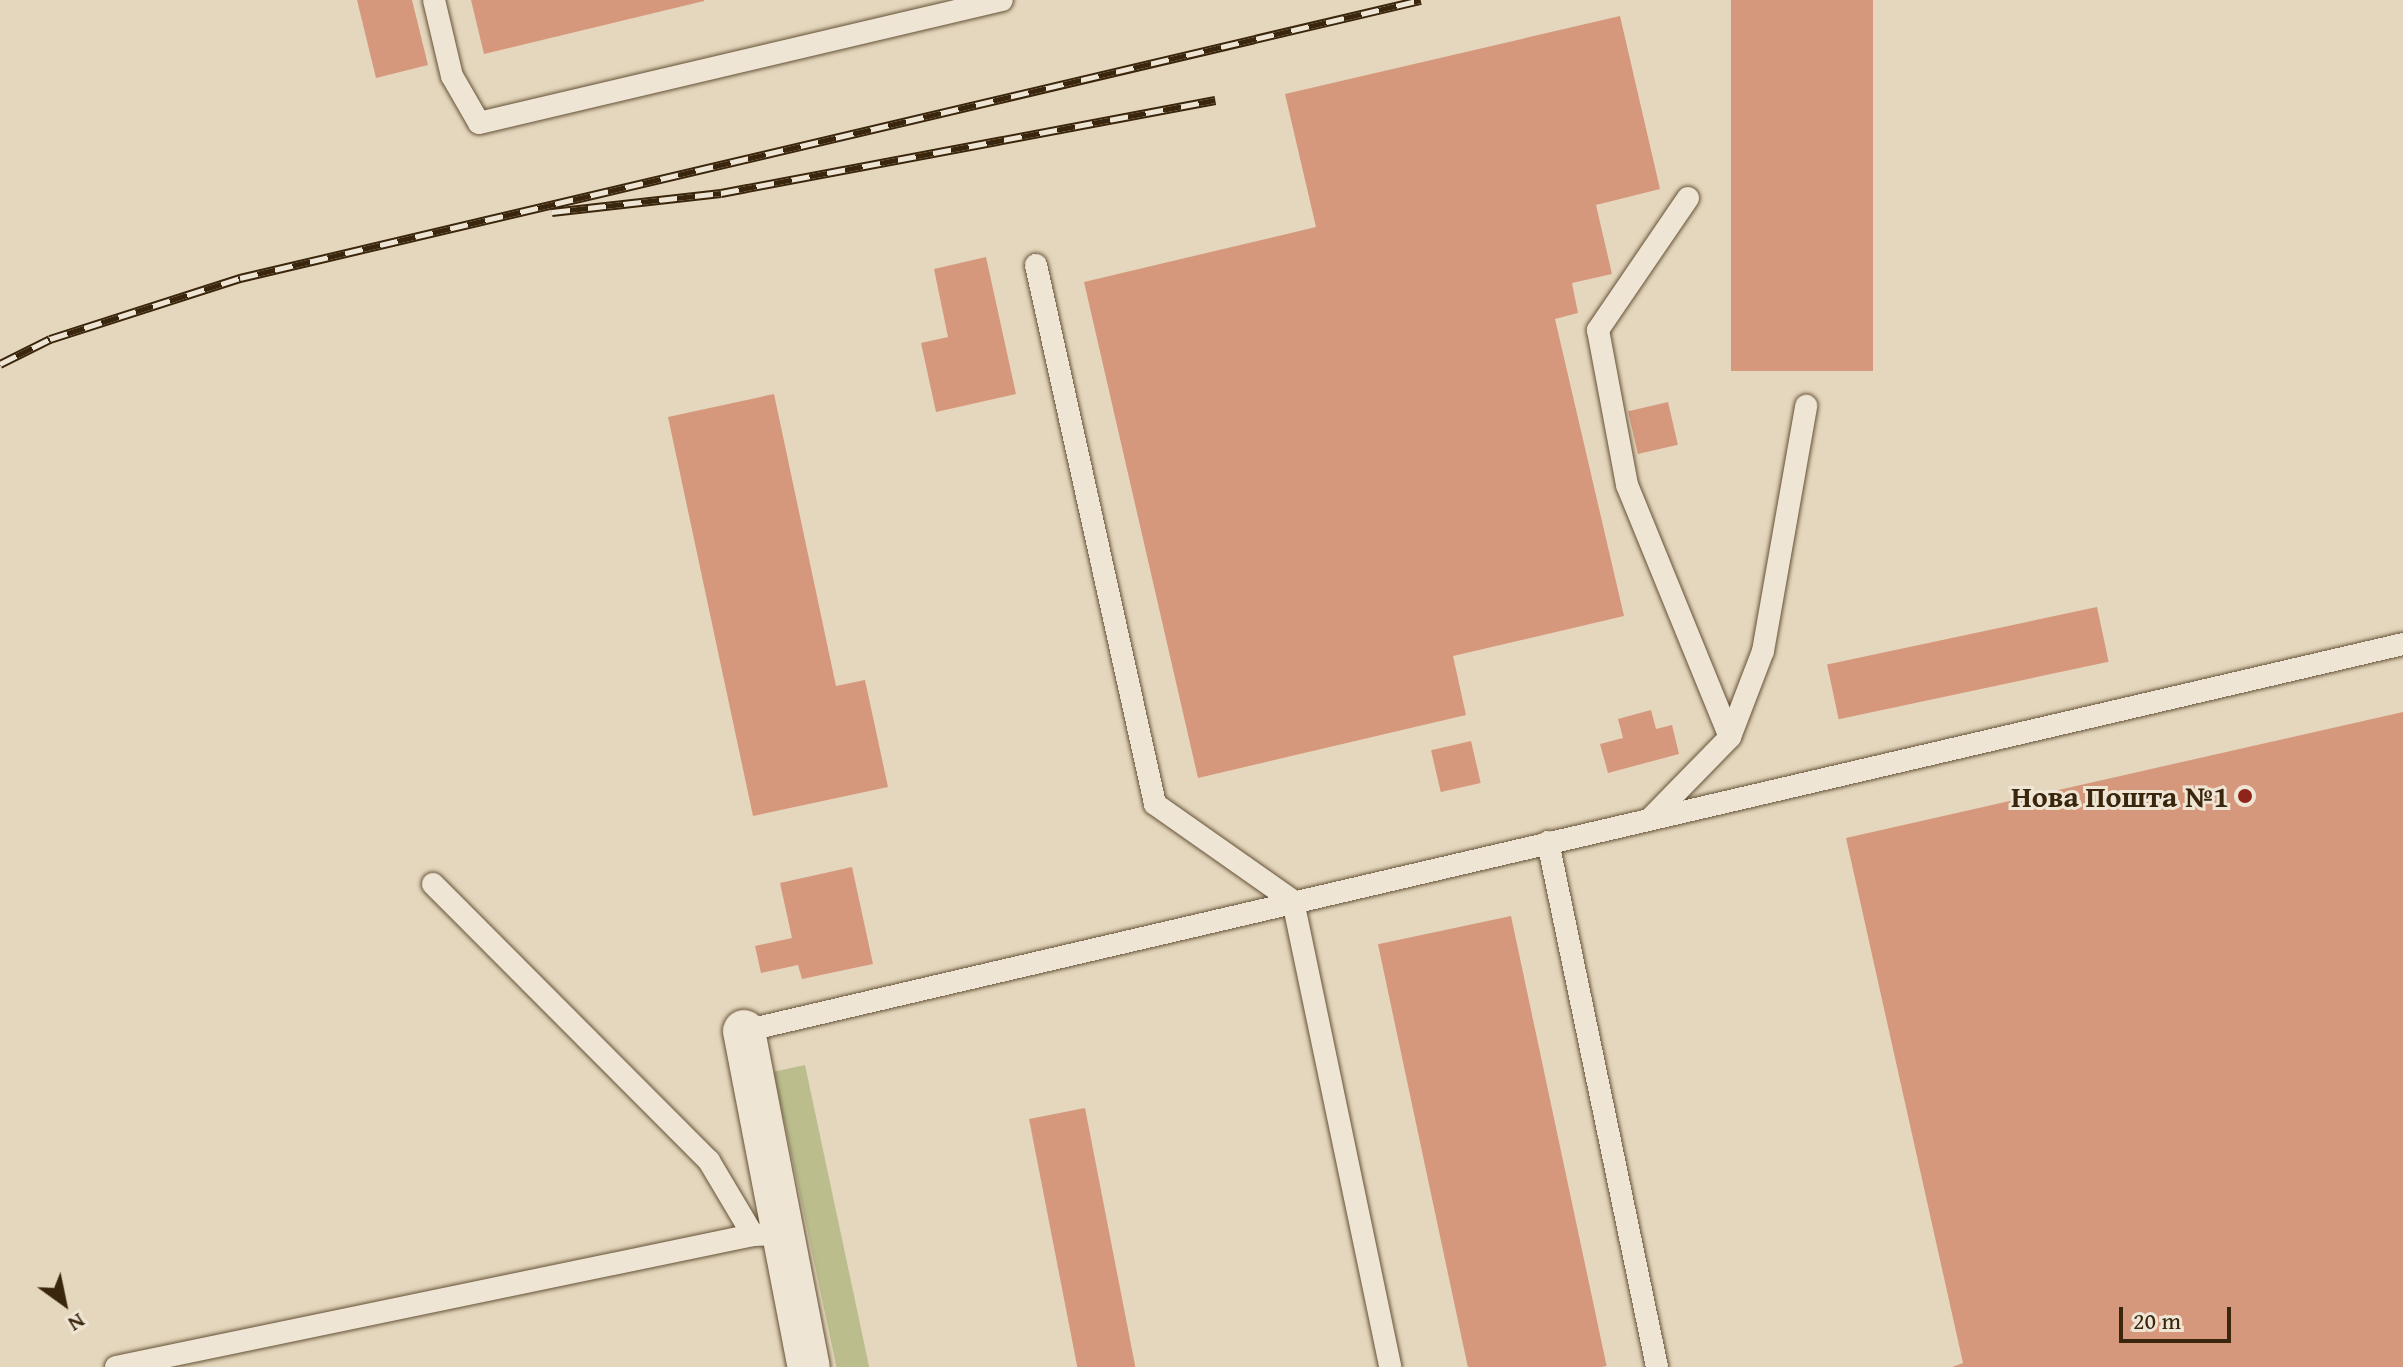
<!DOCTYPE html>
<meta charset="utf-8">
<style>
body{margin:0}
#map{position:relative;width:2403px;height:1367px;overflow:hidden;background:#e5d7bd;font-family:"Gentium Book Plus",serif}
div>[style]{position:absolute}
.green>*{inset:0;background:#bbbd8d;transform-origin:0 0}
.building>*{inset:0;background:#d6987c;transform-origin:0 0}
.roads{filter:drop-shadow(0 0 2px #655238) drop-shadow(0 0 2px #655238)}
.service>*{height:22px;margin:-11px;padding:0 11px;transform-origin:11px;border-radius:11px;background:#eee5d4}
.minor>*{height:42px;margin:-21px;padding:0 21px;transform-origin:21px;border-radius:21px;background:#eee5d4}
.rail>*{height:9px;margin-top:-4.5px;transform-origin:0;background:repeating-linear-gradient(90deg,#eee5d4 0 18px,#3a260c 0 36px);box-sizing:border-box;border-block:2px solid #3a260c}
.dots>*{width:22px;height:22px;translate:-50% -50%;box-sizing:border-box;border:4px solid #eee5d4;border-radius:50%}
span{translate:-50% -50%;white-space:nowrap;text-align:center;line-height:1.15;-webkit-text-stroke:6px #eee5d4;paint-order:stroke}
.poi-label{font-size:30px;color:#3a260c;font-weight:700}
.right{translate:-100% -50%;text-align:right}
.north{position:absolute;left:24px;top:1263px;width:80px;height:80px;-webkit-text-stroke:6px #eee5d4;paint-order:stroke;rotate:147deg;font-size:22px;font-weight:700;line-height:32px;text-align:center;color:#3a260c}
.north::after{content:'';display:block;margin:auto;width:28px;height:36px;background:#3a260c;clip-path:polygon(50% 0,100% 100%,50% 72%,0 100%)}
.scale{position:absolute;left:2119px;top:1307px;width:112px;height:36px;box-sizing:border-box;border:4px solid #3a260c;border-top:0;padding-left:10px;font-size:24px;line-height:28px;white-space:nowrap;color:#3a260c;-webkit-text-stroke:6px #eee5d4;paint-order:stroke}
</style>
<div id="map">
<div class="green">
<div style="left:805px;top:1065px;width:309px;height:32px;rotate:78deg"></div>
</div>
<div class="building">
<div style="clip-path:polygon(357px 0,412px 0,428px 65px,376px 78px)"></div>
<div style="clip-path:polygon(471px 0,704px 0,704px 1px,484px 54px)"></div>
<div style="left:1731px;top:0;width:142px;height:371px"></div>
<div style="clip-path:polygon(1620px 16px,1660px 189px,1596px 205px,1612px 274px,1572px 283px,1578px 313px,1555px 319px,1624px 616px,1453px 656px,1466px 715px,1198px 778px,1084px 282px,1316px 227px,1285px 94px)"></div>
<div style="clip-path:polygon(986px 257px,1016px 394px,936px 412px,921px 343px,948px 337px,934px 269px)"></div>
<div style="clip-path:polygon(774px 394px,836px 686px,865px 680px,888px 787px,753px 816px,668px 417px)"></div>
<div style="left:1668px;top:402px;width:44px;height:41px;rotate:77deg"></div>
<div style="left:2097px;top:607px;width:56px;height:276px;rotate:78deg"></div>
<div style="clip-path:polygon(1651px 710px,1656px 729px,1672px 725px,1679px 754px,1608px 773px,1600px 744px,1623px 738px,1618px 719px)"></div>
<div style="clip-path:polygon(2403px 712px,2403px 1367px,1952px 1367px,1963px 1363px,1846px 838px)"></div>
<div style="left:1471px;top:741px;width:43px;height:41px;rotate:77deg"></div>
<div style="clip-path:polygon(852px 867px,873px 964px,802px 979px,798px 965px,761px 973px,755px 946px,792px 938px,780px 883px)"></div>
<div style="left:1511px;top:916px;width:460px;height:136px;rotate:78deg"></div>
<div style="left:1085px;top:1108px;width:264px;height:57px;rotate:79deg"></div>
</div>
<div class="roads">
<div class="service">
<div style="left:434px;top:0;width:78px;rotate:76.7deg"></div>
<div style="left:452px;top:76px;width:54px;rotate:60.1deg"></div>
<div style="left:479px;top:123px;width:537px;rotate:-13.23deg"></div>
<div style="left:1688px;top:198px;width:160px;rotate:124.3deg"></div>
<div style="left:1598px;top:330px;width:158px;rotate:79.4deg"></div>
<div style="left:1627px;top:485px;width:272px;rotate:67.8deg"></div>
<div style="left:1036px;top:265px;width:552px;rotate:77.55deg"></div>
<div style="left:1155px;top:804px;width:169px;rotate:35.1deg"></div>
<div style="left:1293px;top:901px;width:476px;rotate:78.2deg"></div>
<div style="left:1652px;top:817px;width:112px;rotate:-45.7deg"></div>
<div style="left:1730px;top:737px;width:92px;rotate:-69deg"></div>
<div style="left:1763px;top:651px;width:249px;rotate:-80deg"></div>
<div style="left:1548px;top:842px;width:536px;rotate:78.27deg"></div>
<div style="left:433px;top:884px;width:391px;rotate:45.1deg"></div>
<div style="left:709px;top:1161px;width:86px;rotate:59.3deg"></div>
<div style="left:744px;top:1031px;width:1704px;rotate:-13.13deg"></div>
<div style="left:116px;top:1367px;width:651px;rotate:-11.71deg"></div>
<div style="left:753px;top:1235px;width:29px;rotate:-2deg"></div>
</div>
<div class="minor">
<div style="left:744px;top:1031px;width:342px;rotate:79.1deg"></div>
</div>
</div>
<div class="rail">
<div style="left:552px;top:212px;width:170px;rotate:-6.4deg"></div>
<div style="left:721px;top:193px;width:503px;rotate:-10.66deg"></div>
<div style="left:0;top:364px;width:56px;rotate:-26.6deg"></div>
<div style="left:50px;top:339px;width:200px;rotate:-17.8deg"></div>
<div style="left:240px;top:278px;width:1213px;rotate:-13.25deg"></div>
</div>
<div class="dots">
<div style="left:2245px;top:796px;background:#8f2418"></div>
</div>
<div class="poi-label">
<span class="right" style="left:2229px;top:796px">Нова Пошта №1</span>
</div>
<div class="north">N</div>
<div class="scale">20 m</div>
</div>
